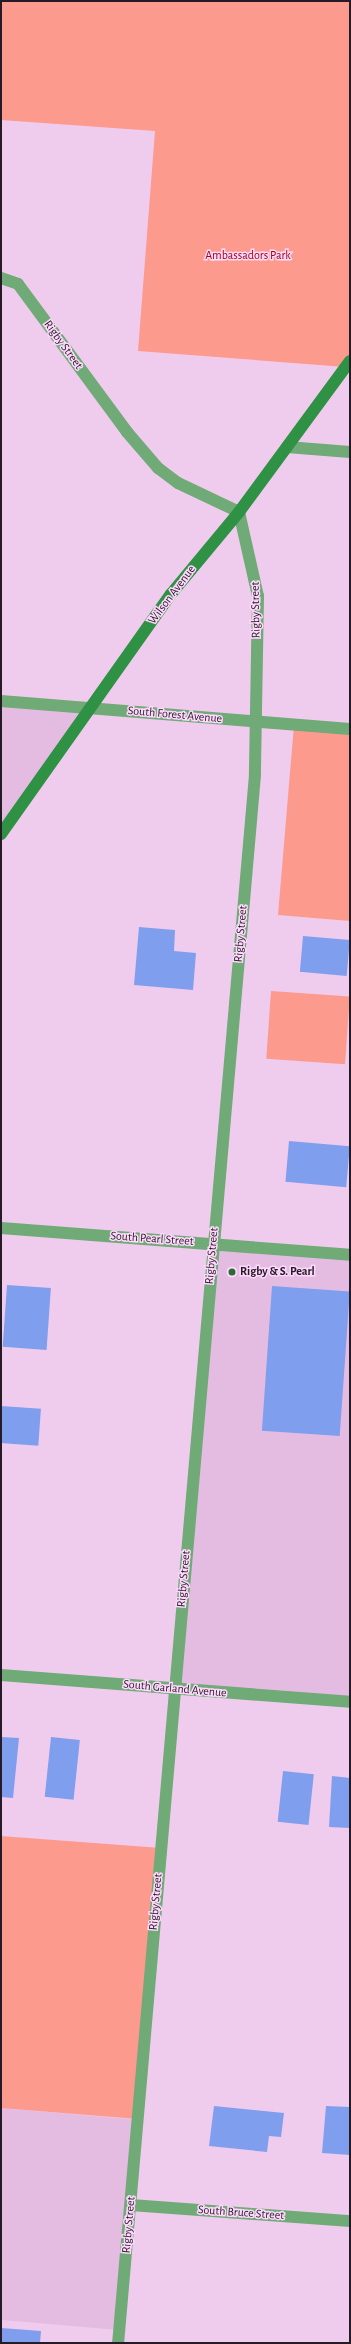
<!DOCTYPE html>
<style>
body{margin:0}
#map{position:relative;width:351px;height:2344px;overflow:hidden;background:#efccee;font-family:"Alegreya Sans",sans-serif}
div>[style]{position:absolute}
.built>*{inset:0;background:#e4bce2;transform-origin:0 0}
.green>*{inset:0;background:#fd9a8e;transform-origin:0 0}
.building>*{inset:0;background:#809eee;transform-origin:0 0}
.lane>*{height:12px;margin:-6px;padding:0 6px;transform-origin:6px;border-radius:6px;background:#70aa77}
.street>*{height:12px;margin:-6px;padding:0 6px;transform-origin:6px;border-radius:6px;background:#70aa77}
.secondary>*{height:12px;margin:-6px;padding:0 6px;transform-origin:6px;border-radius:6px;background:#2f9144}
.dots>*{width:11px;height:11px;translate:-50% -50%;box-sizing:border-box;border:2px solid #fdd9fb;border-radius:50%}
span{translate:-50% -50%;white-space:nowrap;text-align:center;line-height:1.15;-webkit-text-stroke:3px #fdd9fb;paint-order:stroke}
.park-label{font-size:12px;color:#a3000c}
.street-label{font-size:12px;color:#261a26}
.poi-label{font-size:12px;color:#261a26;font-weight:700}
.left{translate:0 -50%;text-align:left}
.frame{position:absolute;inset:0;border:2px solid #261a26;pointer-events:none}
</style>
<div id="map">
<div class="built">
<div style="clip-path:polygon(1px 701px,90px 708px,1px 834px)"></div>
<div style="clip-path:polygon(214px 1244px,350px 1255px,350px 1702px,175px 1690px)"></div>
<div style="left:1px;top:2108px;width:136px;height:211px;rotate:5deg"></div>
</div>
<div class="green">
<div style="clip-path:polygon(1px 1px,350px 1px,350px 361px,345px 367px,138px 351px,155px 131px,1px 120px)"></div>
<div style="clip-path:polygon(294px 725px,350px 729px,350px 921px,278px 915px)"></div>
<div style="left:271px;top:991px;width:79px;height:68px;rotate:4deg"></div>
<div style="clip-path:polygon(1px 1836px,161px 1848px,137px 2119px,1px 2108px)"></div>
</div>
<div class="building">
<div style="clip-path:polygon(139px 927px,175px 930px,174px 951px,196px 953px,193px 990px,134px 985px)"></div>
<div style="left:303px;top:936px;width:47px;height:36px;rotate:5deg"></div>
<div style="left:289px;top:1141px;width:61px;height:41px;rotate:5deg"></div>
<div style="left:7px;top:1285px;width:44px;height:62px;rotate:4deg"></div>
<div style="left:272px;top:1286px;width:78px;height:145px;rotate:4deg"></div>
<div style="left:1px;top:1406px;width:40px;height:37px;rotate:4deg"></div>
<div style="clip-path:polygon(1px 1737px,19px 1738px,13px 1798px,1px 1797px)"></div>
<div style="left:51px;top:1737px;width:29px;height:60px;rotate:6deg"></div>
<div style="left:283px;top:1771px;width:31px;height:51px;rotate:6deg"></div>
<div style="clip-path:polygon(332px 1776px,350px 1778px,350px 1828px,329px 1827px)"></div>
<div style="clip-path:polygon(214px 2106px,284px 2113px,281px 2137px,269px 2136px,267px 2152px,209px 2146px)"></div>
<div style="clip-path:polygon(326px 2106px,350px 2107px,350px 2155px,322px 2153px)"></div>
<div style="clip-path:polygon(1px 2328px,41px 2331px,40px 2343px,1px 2343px)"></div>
</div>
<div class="lane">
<div style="left:287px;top:447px;width:63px;rotate:4.5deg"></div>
</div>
<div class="street">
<div style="left:1px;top:278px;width:18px;rotate:19deg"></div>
<div style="left:18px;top:284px;width:184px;rotate:53.6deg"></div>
<div style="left:127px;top:432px;width:48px;rotate:49.3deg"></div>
<div style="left:158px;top:468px;width:25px;rotate:37deg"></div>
<div style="left:178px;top:483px;width:68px;rotate:25.4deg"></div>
<div style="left:239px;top:512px;width:86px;rotate:77.3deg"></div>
<div style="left:258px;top:596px;width:179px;rotate:91deg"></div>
<div style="left:255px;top:775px;width:1574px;rotate:94.99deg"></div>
<div style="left:1px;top:701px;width:350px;rotate:4.6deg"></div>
<div style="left:1px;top:1228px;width:350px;rotate:4.4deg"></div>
<div style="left:1px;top:1675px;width:350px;rotate:4.4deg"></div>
<div style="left:131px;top:2205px;width:220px;rotate:4.2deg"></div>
</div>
<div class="secondary">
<div style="left:1px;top:834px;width:294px;rotate:-54.7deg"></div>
<div style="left:171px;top:594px;width:107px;rotate:-50.3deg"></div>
<div style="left:239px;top:512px;width:187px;rotate:-53.7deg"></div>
</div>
<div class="dots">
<div style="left:232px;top:1272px;background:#296c36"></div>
</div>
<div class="park-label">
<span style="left:248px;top:256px">Ambassadors Park</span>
</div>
<div class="street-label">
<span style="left:63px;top:345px;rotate:54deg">Rigby Street</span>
<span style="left:172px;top:595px;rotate:-53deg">Wilson Avenue</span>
<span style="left:256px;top:610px;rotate:-91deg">Rigby Street</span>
<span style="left:175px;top:715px;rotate:5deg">South Forest Avenue</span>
<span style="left:241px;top:934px;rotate:-85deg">Rigby Street</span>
<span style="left:152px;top:1239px;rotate:4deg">South Pearl Street</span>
<span style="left:212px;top:1256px;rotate:-85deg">Rigby Street</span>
<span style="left:184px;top:1579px;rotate:-85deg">Rigby Street</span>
<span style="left:175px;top:1689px;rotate:5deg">South Garland Avenue</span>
<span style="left:156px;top:1902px;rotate:-85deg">Rigby Street</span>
<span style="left:241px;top:2213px;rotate:4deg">South Bruce Street</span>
<span style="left:129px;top:2225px;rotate:-85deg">Rigby Street</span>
</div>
<div class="poi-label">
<span class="left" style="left:240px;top:1272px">Rigby &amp; S. Pearl</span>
</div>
<div class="frame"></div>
</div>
